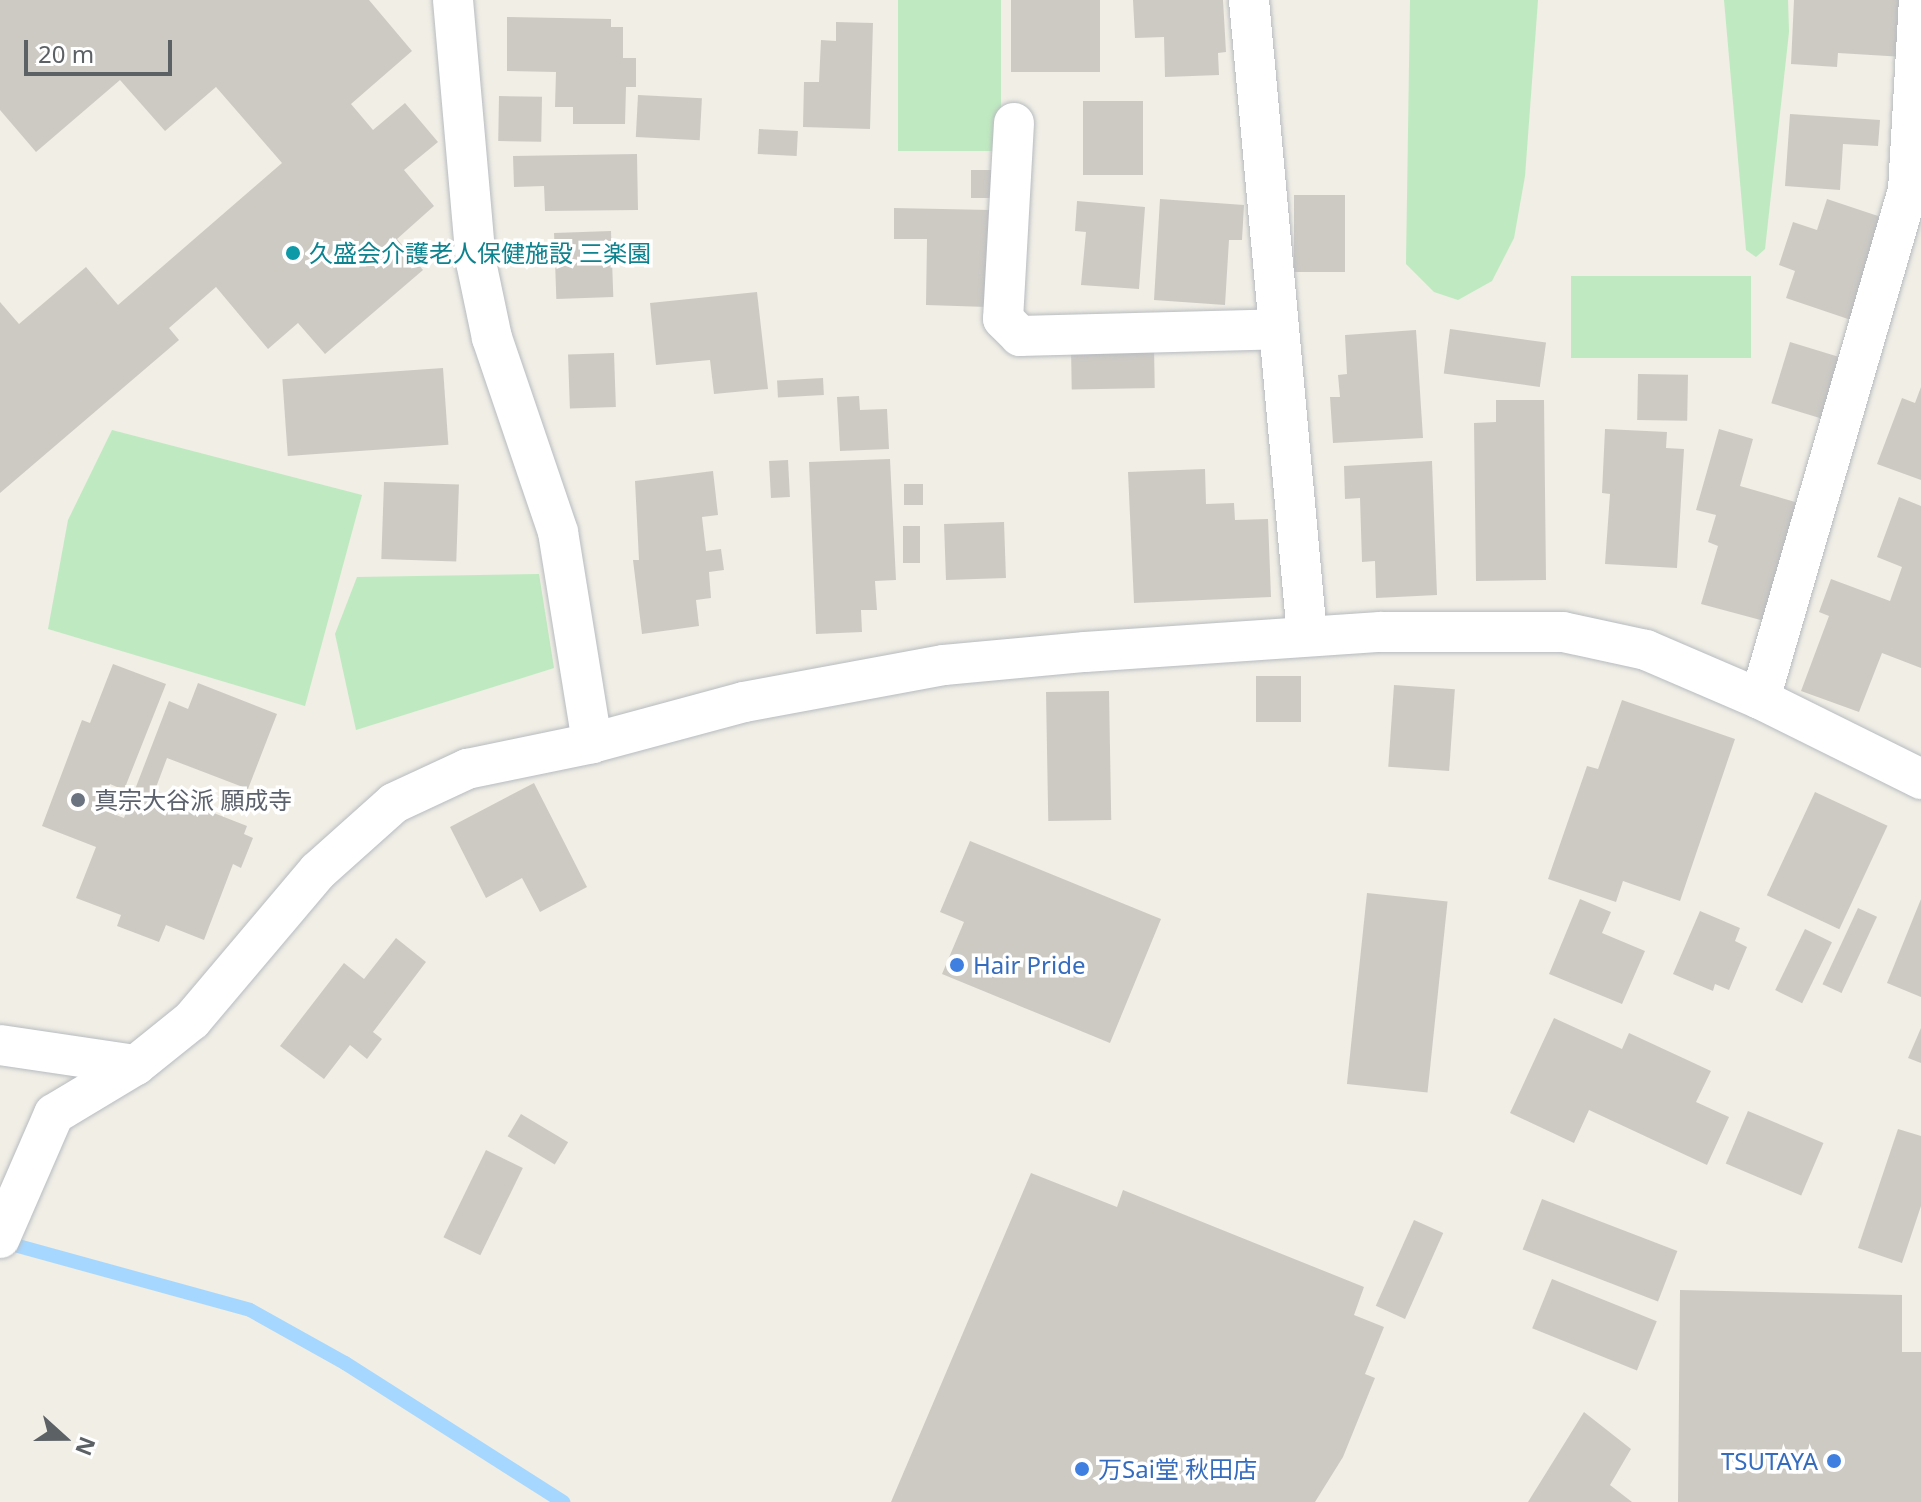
<!DOCTYPE html>
<meta charset="utf-8">
<style>
body{margin:0}
#map{position:relative;width:1921px;height:1502px;overflow:hidden;background:#f0eee5;font-family:"Noto Sans","Noto Sans JP",sans-serif}
div>[style]{position:absolute}
.green>*{inset:0;background:#bfe9c0;transform-origin:0 0}
.stream>*{height:14px;margin:-7px;padding:0 7px;transform-origin:7px;border-radius:7px;background:#a6d7ff}
.building>*{inset:0;background:#cdcac4;transform-origin:0 0}
.roads{filter:drop-shadow(0 0 2px #b7bbc0) drop-shadow(0 0 2px #b7bbc0)}
.minor>*{height:40px;margin:-20px;padding:0 20px;transform-origin:20px;border-radius:20px;background:#fff}
.dots>*{width:22px;height:22px;translate:-50% -50%;box-sizing:border-box;border:4px solid #fff;border-radius:50%}
span{translate:-50% -50%;white-space:nowrap;text-align:center;line-height:1.15;-webkit-text-stroke:7px #fff;paint-order:stroke}
.culture-label{font-size:24px;color:#0d838f}
.left{translate:0 -50%;text-align:left}
.worship-label{font-size:24px;color:#5b616d}
.shop-label{font-size:24px;color:#366cbe}
.right{translate:-100% -50%;text-align:right}
.north{position:absolute;left:24px;top:1398px;width:80px;height:80px;-webkit-text-stroke:6px #fff;paint-order:stroke;rotate:111deg;font-size:22px;font-weight:700;line-height:32px;text-align:center;color:#5c6166}
.north::after{content:'';display:block;margin:auto;width:28px;height:36px;background:#5c6166;clip-path:polygon(50% 0,100% 100%,50% 72%,0 100%)}
.scale{position:absolute;left:24px;top:40px;width:148px;height:36px;box-sizing:border-box;border:4px solid #5c6166;border-top:0;padding-left:10px;font-size:24px;line-height:28px;white-space:nowrap;color:#5c6166;-webkit-text-stroke:6px #fff;paint-order:stroke}
</style>
<div id="map">
<div class="green">
<div style="left:898px;top:0;width:103px;height:151px"></div>
<div style="clip-path:polygon(1410px 0,1538px 0,1525px 176px,1514px 238px,1492px 281px,1458px 300px,1434px 292px,1406px 264px)"></div>
<div style="clip-path:polygon(1724px 0,1788px 0,1789px 32px,1765px 249px,1756px 257px,1746px 250px)"></div>
<div style="left:1751px;top:276px;width:82px;height:180px;rotate:90deg"></div>
<div style="clip-path:polygon(112px 430px,362px 495px,305px 706px,48px 629px,68px 520px)"></div>
<div style="clip-path:polygon(539px 574px,554px 668px,356px 730px,335px 634px,357px 577px)"></div>
</div>
<div class="stream">
<div style="left:0;top:1241px;width:259px;rotate:15.4deg"></div>
<div style="left:250px;top:1310px;width:109px;rotate:29.2deg"></div>
<div style="left:345px;top:1363px;width:259px;rotate:32.5deg"></div>
</div>
<div class="building">
<div style="clip-path:polygon(0 0,369px 0,412px 51px,351px 104px,373px 130px,405px 103px,438px 142px,404px 170px,434px 206px,397px 239px,423px 270px,325px 354px,298px 323px,268px 349px,216px 287px,169px 328px,179px 340px,0 493px,0 302px,19px 324px,86px 267px,118px 305px,282px 163px,216px 87px,165px 131px,120px 80px,36px 152px,0 110px)"></div>
<div style="left:1011px;top:0;width:89px;height:72px"></div>
<div style="clip-path:polygon(1133px 0,1223px 0,1226px 52px,1218px 53px,1219px 75px,1165px 77px,1164px 37px,1135px 38px)"></div>
<div style="clip-path:polygon(1794px 0,1907px 0,1904px 57px,1838px 53px,1837px 67px,1791px 64px)"></div>
<div style="clip-path:polygon(507px 17px,611px 19px,611px 27px,623px 27px,623px 58px,636px 58px,636px 87px,626px 87px,625px 124px,573px 124px,573px 107px,555px 107px,556px 72px,507px 71px)"></div>
<div style="clip-path:polygon(836px 22px,873px 23px,870px 129px,803px 127px,804px 82px,819px 82px,821px 40px,836px 41px)"></div>
<div style="left:638px;top:95px;width:64px;height:42px;rotate:3deg"></div>
<div style="left:499px;top:96px;width:43px;height:45px;rotate:1deg"></div>
<div style="left:1083px;top:101px;width:60px;height:74px"></div>
<div style="clip-path:polygon(1790px 114px,1880px 120px,1878px 146px,1843px 144px,1840px 190px,1785px 186px)"></div>
<div style="left:759px;top:129px;width:39px;height:25px;rotate:3deg"></div>
<div style="clip-path:polygon(637px 154px,638px 210px,545px 211px,544px 186px,514px 187px,513px 156px)"></div>
<div style="left:971px;top:170px;width:26px;height:28px"></div>
<div style="left:1294px;top:195px;width:51px;height:77px"></div>
<div style="clip-path:polygon(1160px 199px,1244px 205px,1242px 240px,1229px 240px,1225px 305px,1154px 300px)"></div>
<div style="clip-path:polygon(1827px 199px,1884px 218px,1851px 320px,1786px 298px,1795px 271px,1779px 265px,1793px 222px,1817px 230px)"></div>
<div style="clip-path:polygon(1077px 201px,1145px 207px,1139px 289px,1081px 285px,1086px 232px,1075px 231px)"></div>
<div style="clip-path:polygon(894px 208px,990px 210px,988px 307px,926px 305px,927px 239px,894px 239px)"></div>
<div style="left:611px;top:231px;width:66px;height:57px;rotate:88deg"></div>
<div style="clip-path:polygon(757px 292px,768px 389px,714px 394px,710px 360px,656px 365px,650px 303px)"></div>
<div style="left:1450px;top:329px;width:97px;height:45px;rotate:8deg"></div>
<div style="clip-path:polygon(1416px 330px,1423px 438px,1333px 443px,1330px 397px,1340px 397px,1338px 375px,1347px 374px,1345px 335px)"></div>
<div style="left:1790px;top:342px;width:54px;height:64px;rotate:17deg"></div>
<div style="left:1154px;top:346px;width:42px;height:83px;rotate:89deg"></div>
<div style="left:614px;top:353px;width:54px;height:46px;rotate:88deg"></div>
<div style="left:443px;top:368px;width:77px;height:161px;rotate:86deg"></div>
<div style="left:1638px;top:374px;width:50px;height:46px;rotate:1deg"></div>
<div style="left:823px;top:378px;width:17px;height:46px;rotate:87deg"></div>
<div style="clip-path:polygon(1921px 387px,1921px 480px,1877px 464px,1902px 398px,1915px 403px)"></div>
<div style="clip-path:polygon(859px 396px,860px 410px,887px 409px,889px 449px,840px 451px,837px 397px)"></div>
<div style="clip-path:polygon(1496px 400px,1544px 400px,1546px 580px,1476px 581px,1474px 423px,1496px 422px)"></div>
<div style="clip-path:polygon(1605px 429px,1667px 432px,1666px 448px,1684px 449px,1677px 568px,1605px 564px,1610px 494px,1602px 493px)"></div>
<div style="clip-path:polygon(1719px 429px,1753px 439px,1740px 486px,1802px 504px,1768px 622px,1701px 604px,1718px 546px,1708px 542px,1716px 515px,1696px 510px)"></div>
<div style="clip-path:polygon(890px 459px,896px 580px,875px 581px,877px 610px,861px 610px,862px 632px,816px 634px,809px 462px)"></div>
<div style="left:788px;top:460px;width:37px;height:19px;rotate:87deg"></div>
<div style="clip-path:polygon(1432px 461px,1437px 595px,1376px 598px,1375px 561px,1362px 562px,1360px 498px,1345px 499px,1344px 466px)"></div>
<div style="clip-path:polygon(1205px 469px,1206px 504px,1234px 503px,1235px 520px,1268px 519px,1271px 597px,1134px 603px,1128px 472px)"></div>
<div style="clip-path:polygon(713px 471px,718px 515px,702px 517px,706px 551px,721px 549px,724px 570px,709px 572px,711px 598px,696px 600px,699px 626px,642px 634px,633px 560px,639px 560px,635px 481px)"></div>
<div style="left:384px;top:482px;width:75px;height:77px;rotate:2deg"></div>
<div style="left:904px;top:484px;width:19px;height:21px"></div>
<div style="clip-path:polygon(1899px 497px,1921px 506px,1921px 668px,1882px 653px,1859px 712px,1801px 691px,1829px 616px,1819px 612px,1831px 579px,1890px 601px,1902px 567px,1877px 557px)"></div>
<div style="left:1004px;top:522px;width:56px;height:60px;rotate:88deg"></div>
<div style="left:903px;top:526px;width:17px;height:37px"></div>
<div style="clip-path:polygon(113px 664px,166px 684px,124px 790px,110px 784px,100px 809px,124px 818px,169px 701px,188px 709px,198px 683px,277px 714px,248px 789px,167px 758px,155px 790px,247px 826px,244px 834px,253px 838px,241px 868px,233px 864px,204px 940px,166px 925px,159px 942px,117px 926px,121px 915px,76px 898px,96px 847px,42px 826px,82px 720px,90px 723px)"></div>
<div style="left:1256px;top:676px;width:45px;height:46px"></div>
<div style="left:1394px;top:685px;width:61px;height:82px;rotate:4deg"></div>
<div style="left:1109px;top:691px;width:129px;height:63px;rotate:89deg"></div>
<div style="clip-path:polygon(1622px 700px,1735px 739px,1680px 901px,1623px 881px,1616px 902px,1548px 879px,1587px 766px,1598px 769px)"></div>
<div style="clip-path:polygon(534px 783px,587px 887px,540px 912px,522px 878px,486px 898px,450px 827px)"></div>
<div style="left:1815px;top:792px;width:80px;height:114px;rotate:25deg"></div>
<div style="clip-path:polygon(970px 841px,1161px 919px,1110px 1043px,942px 974px,964px 922px,940px 912px)"></div>
<div style="left:1367px;top:893px;width:81px;height:192px;rotate:6deg"></div>
<div style="clip-path:polygon(1580px 899px,1611px 912px,1602px 933px,1645px 951px,1622px 1004px,1549px 974px)"></div>
<div style="clip-path:polygon(1921px 899px,1921px 997px,1887px 983px)"></div>
<div style="left:1858px;top:908px;width:21px;height:84px;rotate:25deg"></div>
<div style="clip-path:polygon(1700px 911px,1740px 928px,1735px 941px,1747px 947px,1729px 990px,1715px 984px,1713px 991px,1673px 974px)"></div>
<div style="left:1805px;top:929px;width:30px;height:68px;rotate:26deg"></div>
<div style="clip-path:polygon(396px 938px,426px 962px,373px 1032px,382px 1039px,367px 1059px,350px 1045px,324px 1079px,280px 1046px,344px 963px,364px 979px)"></div>
<div style="clip-path:polygon(1554px 1018px,1622px 1049px,1629px 1033px,1711px 1071px,1696px 1102px,1729px 1117px,1707px 1165px,1589px 1110px,1574px 1143px,1510px 1113px)"></div>
<div style="clip-path:polygon(1921px 1028px,1921px 1063px,1908px 1058px)"></div>
<div style="left:1748px;top:1111px;width:82px;height:57px;rotate:23deg"></div>
<div style="left:521px;top:1114px;width:55px;height:26px;rotate:31deg"></div>
<div style="clip-path:polygon(1898px 1129px,1921px 1136px,1921px 1206px,1902px 1263px,1858px 1248px)"></div>
<div style="left:486px;top:1150px;width:41px;height:97px;rotate:26deg"></div>
<div style="clip-path:polygon(1031px 1173px,1117px 1207px,1123px 1190px,1364px 1287px,1354px 1315px,1384px 1327px,1365px 1374px,1375px 1378px,1343px 1457px,1315px 1502px,891px 1502px)"></div>
<div style="left:1542px;top:1199px;width:145px;height:54px;rotate:21deg"></div>
<div style="left:1414px;top:1220px;width:32px;height:94px;rotate:24deg"></div>
<div style="left:1552px;top:1279px;width:113px;height:53px;rotate:22deg"></div>
<div style="clip-path:polygon(1680px 1290px,1902px 1295px,1902px 1352px,1921px 1352px,1921px 1502px,1678px 1502px)"></div>
<div style="clip-path:polygon(1584px 1412px,1631px 1449px,1610px 1485px,1632px 1502px,1528px 1502px)"></div>
</div>
<div class="roads">
<div class="minor">
<div style="left:453px;top:0;width:263px;rotate:85deg"></div>
<div style="left:476px;top:262px;width:78px;rotate:78.1deg"></div>
<div style="left:492px;top:338px;width:205px;rotate:71.2deg"></div>
<div style="left:558px;top:532px;width:214px;rotate:80.8deg"></div>
<div style="left:1249px;top:0;width:638px;rotate:84.78deg"></div>
<div style="left:1014px;top:123px;width:196px;rotate:93.2deg"></div>
<div style="left:1003px;top:319px;width:24px;rotate:45deg"></div>
<div style="left:1020px;top:336px;width:259px;rotate:-1.5deg"></div>
<div style="left:1760px;top:699px;width:530px;rotate:-73.79deg"></div>
<div style="left:1908px;top:190px;width:190px;rotate:-86.7deg"></div>
<div style="left:0;top:1045px;width:137px;rotate:8.4deg"></div>
<div style="left:0;top:1238px;width:135px;rotate:-66.5deg"></div>
<div style="left:54px;top:1114px;width:96px;rotate:-30.9deg"></div>
<div style="left:136px;top:1065px;width:72px;rotate:-38.8deg"></div>
<div style="left:192px;top:1020px;width:195px;rotate:-49.8deg"></div>
<div style="left:318px;top:871px;width:102px;rotate:-41.8deg"></div>
<div style="left:394px;top:803px;width:81px;rotate:-25deg"></div>
<div style="left:467px;top:769px;width:128px;rotate:-11.7deg"></div>
<div style="left:592px;top:743px;width:157px;rotate:-15.1deg"></div>
<div style="left:744px;top:702px;width:203px;rotate:-10.5deg"></div>
<div style="left:944px;top:665px;width:142px;rotate:-5.3deg"></div>
<div style="left:1085px;top:652px;width:296px;rotate:-3.9deg"></div>
<div style="left:1380px;top:632px;width:183px"></div>
<div style="left:1563px;top:632px;width:85px;rotate:12.2deg"></div>
<div style="left:1646px;top:650px;width:124px;rotate:23.3deg"></div>
<div style="left:1760px;top:699px;width:180px;rotate:26.4deg"></div>
</div>
</div>
<div class="dots">
<div style="left:293px;top:253px;background:#0f9aa8"></div>
<div style="left:78px;top:800px;background:#6b7280"></div>
<div style="left:957px;top:965px;background:#3f7fe0"></div>
<div style="left:1834px;top:1461px;background:#3f7fe0"></div>
<div style="left:1082px;top:1469px;background:#3f7fe0"></div>
</div>
<div class="culture-label">
<span class="left" style="left:309px;top:253px">久盛会介護老人保健施設 三楽園</span>
</div>
<div class="worship-label">
<span class="left" style="left:94px;top:800px">真宗大谷派 願成寺</span>
</div>
<div class="shop-label">
<span class="left" style="left:973px;top:965px">Hair Pride</span>
<span class="right" style="left:1818px;top:1461px">TSUTAYA</span>
<span class="left" style="left:1098px;top:1469px">万Sai堂 秋田店</span>
</div>
<div class="north">N</div>
<div class="scale">20 m</div>
</div>
